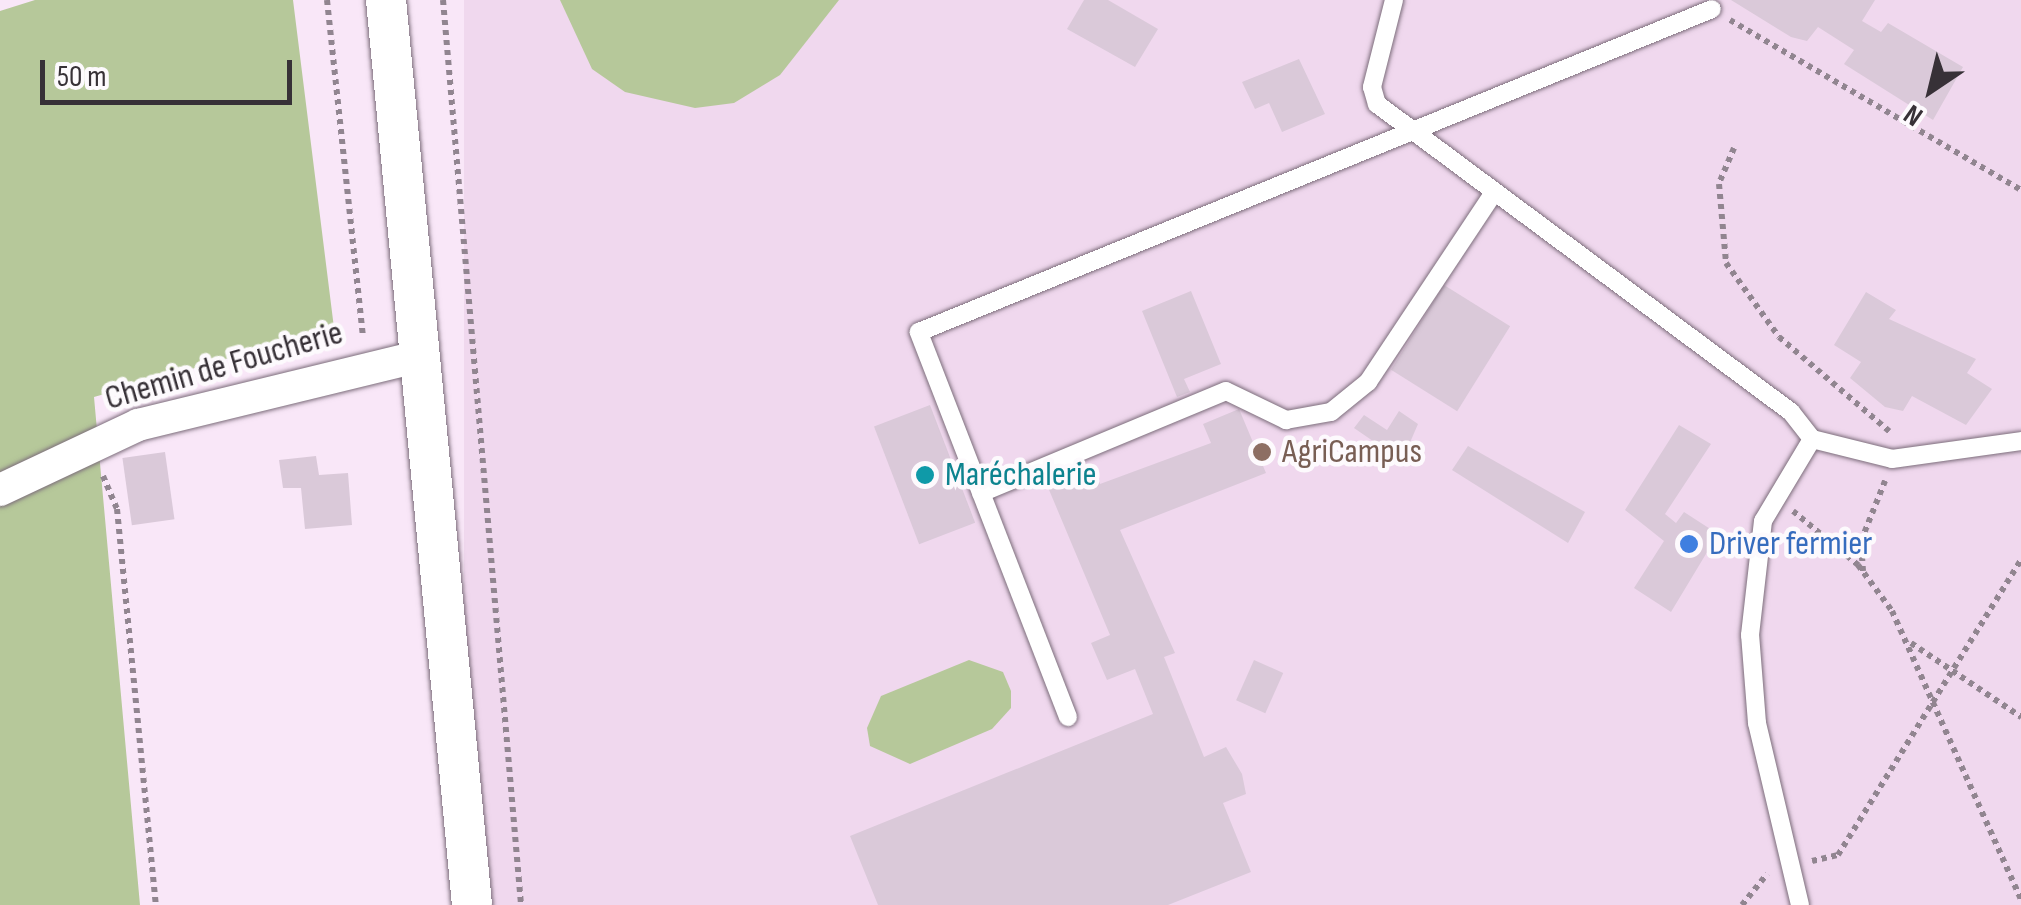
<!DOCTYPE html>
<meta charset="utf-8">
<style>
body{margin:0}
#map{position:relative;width:2021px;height:905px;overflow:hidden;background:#f9e7f8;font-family:"Sofia Sans Condensed",sans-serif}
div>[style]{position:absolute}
.built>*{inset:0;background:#f0d8ee;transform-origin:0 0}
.green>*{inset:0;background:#b6c89a}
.building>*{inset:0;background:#dac9d9;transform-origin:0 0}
.path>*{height:6px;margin-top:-3px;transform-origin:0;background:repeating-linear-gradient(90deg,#918590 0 5px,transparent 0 10px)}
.roads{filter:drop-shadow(0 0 2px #7c6d7b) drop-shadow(0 0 2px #7c6d7b)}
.service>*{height:18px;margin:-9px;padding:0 9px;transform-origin:9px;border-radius:9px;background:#fff}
.minor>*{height:32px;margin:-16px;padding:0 16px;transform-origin:16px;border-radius:16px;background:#fff}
.tertiary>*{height:40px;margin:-20px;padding:0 20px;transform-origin:20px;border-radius:20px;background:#fff}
.dots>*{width:28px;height:28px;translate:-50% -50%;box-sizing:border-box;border:5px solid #fdfafd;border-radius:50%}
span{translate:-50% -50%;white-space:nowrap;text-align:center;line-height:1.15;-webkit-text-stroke:9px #fdfafd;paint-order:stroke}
.street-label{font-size:35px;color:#373137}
.education-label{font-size:35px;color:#785e54}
.left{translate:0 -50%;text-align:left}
.culture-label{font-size:35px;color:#0d838f}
.shop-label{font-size:35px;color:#366cbe}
.north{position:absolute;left:1881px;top:40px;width:100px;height:100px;-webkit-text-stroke:8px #fdfafd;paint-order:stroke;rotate:215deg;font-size:28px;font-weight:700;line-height:40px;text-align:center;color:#373137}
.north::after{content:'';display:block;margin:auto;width:35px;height:45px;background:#373137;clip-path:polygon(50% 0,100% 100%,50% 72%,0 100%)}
.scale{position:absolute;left:40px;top:60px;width:252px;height:45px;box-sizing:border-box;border:5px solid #373137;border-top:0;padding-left:12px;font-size:30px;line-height:35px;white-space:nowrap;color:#373137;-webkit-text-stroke:8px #fdfafd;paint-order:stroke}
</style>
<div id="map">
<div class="built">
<div style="left:464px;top:0;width:1557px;height:908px"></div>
</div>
<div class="green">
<div style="clip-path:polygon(35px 0,293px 0,334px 328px,94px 397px,140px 905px,0 905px,0 11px)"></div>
<div style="clip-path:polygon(560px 0,839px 0,780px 75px,734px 103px,695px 108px,625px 92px,592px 69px)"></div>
<div style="clip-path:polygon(969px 660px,1003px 672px,1011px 691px,1011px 708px,992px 729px,910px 764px,870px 746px,867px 728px,881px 696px)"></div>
</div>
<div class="building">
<div style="clip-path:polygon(1084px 0,1108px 0,1158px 29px,1135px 67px,1067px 29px)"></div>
<div style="clip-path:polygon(1731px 0,1875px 0,1862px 21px,1881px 32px,1888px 23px,1963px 67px,1933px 120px,1844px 64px,1854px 50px,1818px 27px,1807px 41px,1791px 37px)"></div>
<div style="clip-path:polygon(1299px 59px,1325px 114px,1282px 132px,1269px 103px,1255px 109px,1242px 82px)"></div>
<div style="left:1444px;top:285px;width:78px;height:100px;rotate:32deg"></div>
<div style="clip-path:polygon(1191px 291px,1221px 364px,1184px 379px,1190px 392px,1177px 397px,1142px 311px)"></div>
<div style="clip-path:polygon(1866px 292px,1896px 310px,1889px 319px,1976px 359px,1967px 373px,1992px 389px,1966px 425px,1912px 396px,1903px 411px,1885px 407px,1850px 378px,1861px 362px,1834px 345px)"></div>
<div style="left:930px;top:405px;width:126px;height:60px;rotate:69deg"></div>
<div style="clip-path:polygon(1239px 409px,1266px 473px,1120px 530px,1175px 653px,1164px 657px,1204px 757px,1226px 747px,1242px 774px,1246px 794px,1223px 803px,1251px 872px,1168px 905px,878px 905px,850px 836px,1153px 714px,1135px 669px,1107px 680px,1091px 643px,1110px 635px,1047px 485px,1093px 467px,1100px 484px,1211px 443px,1203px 424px)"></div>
<div style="clip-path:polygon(1399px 411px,1418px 424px,1402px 461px,1354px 428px,1364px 415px,1387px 430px)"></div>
<div style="clip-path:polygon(1679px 425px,1711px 444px,1665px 514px,1676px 523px,1684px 512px,1718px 534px,1671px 612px,1634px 588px,1664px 541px,1625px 510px)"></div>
<div style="clip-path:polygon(1468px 446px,1585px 512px,1568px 543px,1452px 470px)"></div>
<div style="left:165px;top:452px;width:68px;height:43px;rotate:82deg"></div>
<div style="clip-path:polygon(316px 456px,319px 475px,348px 473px,352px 525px,305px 529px,301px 488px,283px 488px,279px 460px)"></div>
<div style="left:1254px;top:660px;width:32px;height:44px;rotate:24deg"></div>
</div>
<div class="path">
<div style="left:327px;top:0;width:339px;rotate:83.9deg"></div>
<div style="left:443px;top:0;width:908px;rotate:85.07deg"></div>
<div style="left:1730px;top:20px;width:337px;rotate:30.3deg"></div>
<div style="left:1734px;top:148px;width:39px;rotate:113deg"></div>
<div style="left:1719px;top:184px;width:79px;rotate:84.9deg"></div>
<div style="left:1726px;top:263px;width:91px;rotate:54.4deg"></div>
<div style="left:1779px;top:337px;width:145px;rotate:40.5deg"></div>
<div style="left:103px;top:476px;width:36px;rotate:67deg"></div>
<div style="left:117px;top:509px;width:398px;rotate:84.4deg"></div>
<div style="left:1793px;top:511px;width:85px;rotate:39.7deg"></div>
<div style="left:1858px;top:565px;width:57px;rotate:53.5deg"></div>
<div style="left:1892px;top:611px;width:316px;rotate:65.9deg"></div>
<div style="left:1863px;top:571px;width:30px;rotate:-94deg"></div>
<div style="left:1861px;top:541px;width:65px;rotate:-68.2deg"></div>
<div style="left:1911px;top:643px;width:133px;rotate:33.9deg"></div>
<div style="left:1812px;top:861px;width:27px;rotate:-13deg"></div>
<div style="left:1838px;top:855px;width:347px;rotate:-58.2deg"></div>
<div style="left:1742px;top:905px;width:40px;rotate:-51deg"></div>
</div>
<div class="roads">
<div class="service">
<div style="left:1394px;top:0;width:90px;rotate:104.2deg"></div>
<div style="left:1372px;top:87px;width:18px;rotate:74deg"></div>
<div style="left:1377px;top:104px;width:516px;rotate:36.65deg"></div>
<div style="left:1791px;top:412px;width:34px;rotate:52deg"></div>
<div style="left:1812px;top:439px;width:82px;rotate:14deg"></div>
<div style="left:1892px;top:459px;width:130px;rotate:-7.9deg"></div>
<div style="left:981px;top:493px;width:265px;rotate:-22.6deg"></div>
<div style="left:1226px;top:391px;width:67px;rotate:25.8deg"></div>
<div style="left:1286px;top:420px;width:46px;rotate:-10.1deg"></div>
<div style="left:1331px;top:412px;width:48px;rotate:-39deg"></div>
<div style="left:1368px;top:382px;width:226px;rotate:-56.4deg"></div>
<div style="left:1068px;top:717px;width:413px;rotate:-111.2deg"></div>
<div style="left:919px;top:332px;width:856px;rotate:-22.16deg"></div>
<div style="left:1800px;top:905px;width:187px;rotate:-103.3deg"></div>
<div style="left:1757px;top:723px;width:88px;rotate:-94.5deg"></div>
<div style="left:1750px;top:635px;width:115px;rotate:-83.5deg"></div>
<div style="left:1763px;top:521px;width:96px;rotate:-59.1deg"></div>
</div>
<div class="minor">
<div style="left:0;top:490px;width:153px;rotate:-25.2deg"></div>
<div style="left:138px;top:425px;width:290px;rotate:-13.7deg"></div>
</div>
<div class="tertiary">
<div style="left:386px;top:0;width:909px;rotate:84.57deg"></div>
</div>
</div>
<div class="dots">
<div style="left:1262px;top:452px;background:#8d6e63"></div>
<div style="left:925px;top:475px;background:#0f9aa8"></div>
<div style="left:1689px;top:544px;background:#3f7fe0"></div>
</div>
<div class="street-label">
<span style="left:224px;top:366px;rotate:-16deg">Chemin de Foucherie</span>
</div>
<div class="education-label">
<span class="left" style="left:1282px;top:452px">AgriCampus</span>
</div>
<div class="culture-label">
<span class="left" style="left:945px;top:475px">Maréchalerie</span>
</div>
<div class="shop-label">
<span class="left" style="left:1709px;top:544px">Driver fermier</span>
</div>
<div class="north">N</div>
<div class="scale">50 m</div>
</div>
